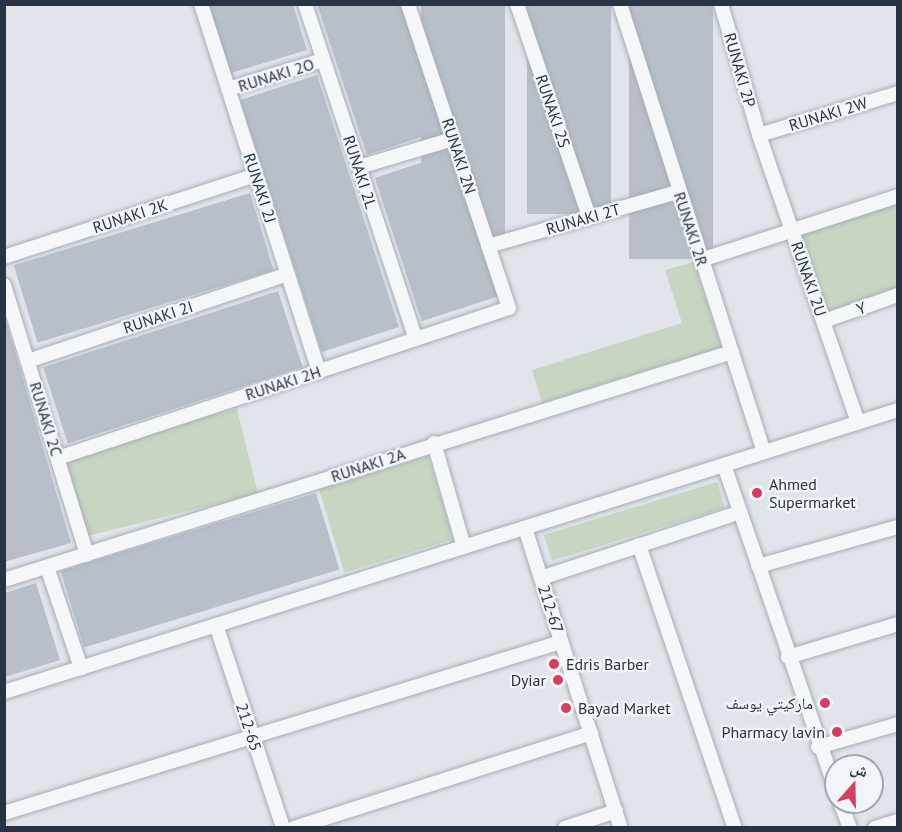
<!DOCTYPE html>
<meta charset="utf-8">
<style>
body{margin:0}
#map{position:relative;width:902px;height:832px;overflow:hidden;background:#e1e5eb;font-family:"PT Sans","Noto Naskh Arabic",sans-serif}
div>[style]{position:absolute}
.green>*{inset:0;background:#c8d5c1;transform-origin:0 0}
.building>*{inset:0;background:#b8bfc9;transform-origin:0 0}
.roads{filter:drop-shadow(0 0 2px #a6acb6) drop-shadow(0 0 2px #a6acb6)}
.street>*{height:14px;margin:-7px;padding:0 7px;transform-origin:7px;border-radius:7px;background:#f4f6f8}
.dots>*{width:16px;height:16px;translate:-50% -50%;box-sizing:border-box;border:3px solid #f1f4f8;border-radius:50%}
span{translate:-50% -50%;white-space:nowrap;text-align:center;line-height:1.15;-webkit-text-stroke:4.5px #f1f4f8;paint-order:stroke}
.street-label{font-size:16px;color:#283444}
.poi-label{font-size:16px;color:#283444}
.left{translate:0 -50%;text-align:left}
.right{translate:-100% -50%;text-align:right}
.frame{position:absolute;inset:0;border:6px solid #283444;pointer-events:none}
.north{position:absolute;left:824px;top:754px;width:60px;height:60px;box-sizing:border-box;background:#f1f4f8;border:2px solid #a1a7b0;border-radius:50%;rotate:20deg;font-size:16px;font-weight:700;line-height:24px;text-align:center;color:#283444}
.north::after{content:'';display:block;margin:auto;width:21px;height:27px;background:#d83d5f;clip-path:polygon(50% 0,100% 100%,50% 72%,0 100%)}
</style>
<div id="map">
<div class="green">
<div style="clip-path:polygon(897px 202px,897px 288px,827px 312px,800px 234px)"></div>
<div style="clip-path:polygon(694px 262px,721px 347px,542px 403px,532px 370px,682px 323px,665px 270px)"></div>
<div style="left:237px;top:409px;width:87px;height:179px;rotate:76deg"></div>
<div style="left:428px;top:456px;width:87px;height:114px;rotate:73deg"></div>
<div style="left:717px;top:482px;width:27px;height:181px;rotate:73deg"></div>
</div>
<div class="building">
<div style="clip-path:polygon(317px 4px,401px 4px,442px 130px,367px 155px)"></div>
<div style="left:629px;top:4px;width:84px;height:255px"></div>
<div style="clip-path:polygon(209px 5px,293px 5px,307px 50px,231px 73px)"></div>
<div style="left:421px;top:5px;width:84px;height:236px"></div>
<div style="left:527px;top:5px;width:84px;height:209px"></div>
<div style="left:317px;top:75px;width:265px;height:81px;rotate:72deg"></div>
<div style="left:451px;top:153px;width:151px;height:80px;rotate:72deg"></div>
<div style="left:250px;top:193px;width:81px;height:247px;rotate:73deg"></div>
<div style="left:278px;top:291px;width:80px;height:247px;rotate:72deg"></div>
<div style="clip-path:polygon(5px 318px,71px 543px,4px 562px,4px 318px)"></div>
<div style="left:316px;top:493px;width:80px;height:267px;rotate:73deg"></div>
<div style="clip-path:polygon(36px 583px,60px 660px,5px 677px,5px 593px)"></div>
</div>
<div class="roads">
<div class="street">
<div style="left:201px;top:4px;width:386px;rotate:72.2deg"></div>
<div style="left:305px;top:4px;width:353px;rotate:71.7deg"></div>
<div style="left:517px;top:4px;width:225px;rotate:71.3deg"></div>
<div style="left:620px;top:4px;width:471px;rotate:72.2deg"></div>
<div style="left:721px;top:4px;width:136px;rotate:73.8deg"></div>
<div style="left:759px;top:135px;width:304px;rotate:71deg"></div>
<div style="left:228px;top:89px;width:99px;rotate:-17deg"></div>
<div style="left:759px;top:135px;width:145px;rotate:-16.8deg"></div>
<div style="left:359px;top:167px;width:98px;rotate:-16.6deg"></div>
<div style="left:488px;top:246px;width:198px;rotate:-15.9deg"></div>
<div style="left:4px;top:257px;width:265px;rotate:-18deg"></div>
<div style="left:701px;top:260px;width:207px;rotate:-18deg"></div>
<div style="left:4px;top:285px;width:282px;rotate:72.9deg"></div>
<div style="left:824px;top:321px;width:78px;rotate:-19.4deg"></div>
<div style="left:28px;top:361px;width:274px;rotate:-18.5deg"></div>
<div style="left:434px;top:443px;width:108px;rotate:73.9deg"></div>
<div style="left:58px;top:458px;width:475px;rotate:-18.4deg"></div>
<div style="left:509px;top:308px;width:320px;rotate:-108.4deg"></div>
<div style="left:724px;top:465px;width:345px;rotate:71deg"></div>
<div style="left:525px;top:528px;width:315px;rotate:72.3deg"></div>
<div style="left:639px;top:545px;width:299px;rotate:71.3deg"></div>
<div style="left:758px;top:566px;width:145px;rotate:-15.6deg"></div>
<div style="left:47px;top:567px;width:107px;rotate:71.4deg"></div>
<div style="left:541px;top:578px;width:210px;rotate:-18.3deg"></div>
<div style="left:4px;top:580px;width:763px;rotate:-17.39deg"></div>
<div style="left:216px;top:625px;width:214px;rotate:71.7deg"></div>
<div style="left:788px;top:657px;width:115px;rotate:-16.7deg"></div>
<div style="left:4px;top:692px;width:937px;rotate:-17.51deg"></div>
<div style="left:818px;top:747px;width:83px;rotate:-16deg"></div>
<div style="left:840px;top:802px;width:28px;rotate:69deg"></div>
<div style="left:4px;top:813px;width:583px;rotate:-17.07deg"></div>
<div style="left:294px;top:828px;width:312px;rotate:-17.7deg"></div>
<div style="left:565px;top:828px;width:54px;rotate:-18.4deg"></div>
<div style="left:875px;top:828px;width:24px;rotate:-17deg"></div>
</div>
</div>
<div class="dots">
<div style="left:757px;top:493px;background:#d83d5f"></div>
<div style="left:554px;top:664px;background:#d83d5f"></div>
<div style="left:558px;top:680px;background:#d83d5f"></div>
<div style="left:825px;top:703px;background:#d83d5f"></div>
<div style="left:566px;top:708px;background:#d83d5f"></div>
<div style="left:837px;top:732px;background:#d83d5f"></div>
</div>
<div class="street-label">
<span style="left:740px;top:70px;rotate:74deg">RUNAKI 2P</span>
<span style="left:276px;top:75px;rotate:-17deg">RUNAKI 2O</span>
<span style="left:553px;top:111px;rotate:71deg">RUNAKI 2S</span>
<span style="left:828px;top:114px;rotate:-17deg">RUNAKI 2W</span>
<span style="left:459px;top:156px;rotate:72deg">RUNAKI 2N</span>
<span style="left:360px;top:172px;rotate:72deg">RUNAKI 2L</span>
<span style="left:260px;top:188px;rotate:72deg">RUNAKI 2J</span>
<span style="left:130px;top:216px;rotate:-18deg">RUNAKI 2K</span>
<span style="left:583px;top:219px;rotate:-16deg">RUNAKI 2T</span>
<span style="left:691px;top:229px;rotate:72deg">RUNAKI 2R</span>
<span style="left:809px;top:279px;rotate:71deg">RUNAKI 2U</span>
<span style="left:861px;top:308px;rotate:-19deg">Y</span>
<span style="left:158px;top:317px;rotate:-18deg">RUNAKI 2I</span>
<span style="left:283px;top:383px;rotate:-18deg">RUNAKI 2H</span>
<span style="left:46px;top:419px;rotate:73deg">RUNAKI 2C</span>
<span style="left:368px;top:465px;rotate:-18deg">RUNAKI 2A</span>
<span style="left:551px;top:609px;rotate:72deg">212-67</span>
<span style="left:249px;top:727px;rotate:72deg">212-65</span>
</div>
<div class="poi-label">
<span class="left" style="left:769px;top:493px">Ahmed<br>Supermarket</span>
<span class="left" style="left:566px;top:664px">Edris Barber</span>
<span class="right" style="left:546px;top:680px">Dyiar</span>
<span class="right" style="left:813px;top:703px">ماركيتي يوسف</span>
<span class="left" style="left:578px;top:708px">Bayad Market</span>
<span class="right" style="left:825px;top:732px">Pharmacy lavin</span>
</div>
<div class="frame"></div>
<div class="north">ش</div>
</div>
